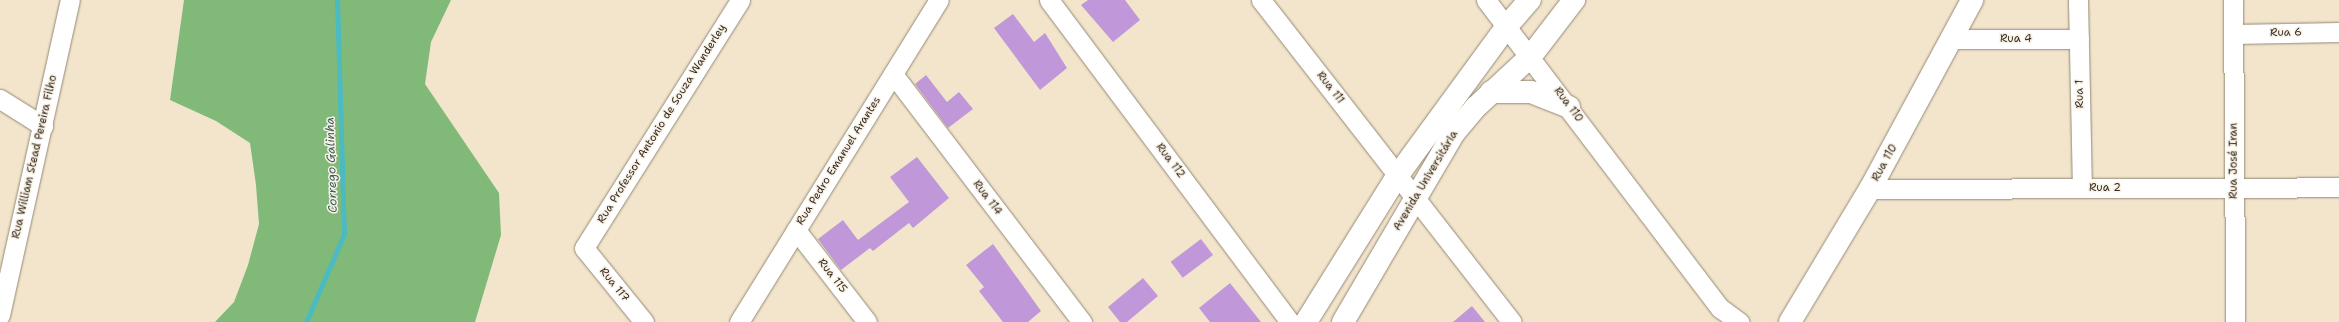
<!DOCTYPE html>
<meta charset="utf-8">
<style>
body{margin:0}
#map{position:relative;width:2339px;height:322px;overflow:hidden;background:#f2e5cc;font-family:"Shantell Sans",sans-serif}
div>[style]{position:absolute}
.forest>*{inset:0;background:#81ba78}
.stream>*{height:5px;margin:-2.5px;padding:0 2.5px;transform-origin:2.5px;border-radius:2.5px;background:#4bbac1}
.building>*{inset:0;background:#c098d9;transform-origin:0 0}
.roads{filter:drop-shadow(0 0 1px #968875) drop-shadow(0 0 1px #968875)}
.street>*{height:19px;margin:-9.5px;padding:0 9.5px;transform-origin:9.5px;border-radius:9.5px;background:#fff}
.secondary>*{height:22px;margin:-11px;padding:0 11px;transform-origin:11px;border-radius:11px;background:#fff}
span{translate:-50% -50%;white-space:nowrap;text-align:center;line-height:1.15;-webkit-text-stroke:3px #f7f3e8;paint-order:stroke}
.street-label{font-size:11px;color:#3b2a1e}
.water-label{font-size:12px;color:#415c57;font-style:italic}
</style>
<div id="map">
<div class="forest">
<div style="clip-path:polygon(184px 0,451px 0,431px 42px,425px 84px,499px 193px,501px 235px,475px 322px,215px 322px,234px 302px,248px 265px,259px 224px,256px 185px,250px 143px,216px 121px,170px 100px)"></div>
</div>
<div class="stream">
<div style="left:306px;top:322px;width:96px;rotate:-66.6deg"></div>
<div style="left:344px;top:234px;width:234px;rotate:-91.7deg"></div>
</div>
<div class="building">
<div style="clip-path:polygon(1088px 0,1125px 0,1140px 20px,1113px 42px,1081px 5px)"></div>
<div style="clip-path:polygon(1013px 14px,1034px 42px,1045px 33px,1067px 68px,1040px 90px,994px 28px)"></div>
<div style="clip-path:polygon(926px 75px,947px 102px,959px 92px,973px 109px,948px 128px,915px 84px)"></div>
<div style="clip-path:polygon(917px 157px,949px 198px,913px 228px,909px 223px,873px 251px,870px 248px,841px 270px,818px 239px,843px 220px,858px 240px,909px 202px,890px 177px)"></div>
<div style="left:1201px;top:239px;width:20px;height:38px;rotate:53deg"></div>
<div style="clip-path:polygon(993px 244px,1041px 311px,1028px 322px,1003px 322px,979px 291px,984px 287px,966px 265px)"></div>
<div style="clip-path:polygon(1143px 278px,1158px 296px,1127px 322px,1120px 322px,1108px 307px)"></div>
<div style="clip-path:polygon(1230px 283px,1261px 322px,1210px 322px,1199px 308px)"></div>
<div style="clip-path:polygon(1472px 306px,1485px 322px,1453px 322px)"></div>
</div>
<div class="roads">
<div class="street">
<div style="left:1049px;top:0;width:402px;rotate:53.2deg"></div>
<div style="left:1261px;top:0;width:408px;rotate:52.1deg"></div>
<div style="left:1486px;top:0;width:387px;rotate:52.8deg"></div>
<div style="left:1720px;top:308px;width:24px;rotate:36deg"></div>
<div style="left:2078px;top:0;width:188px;rotate:88.8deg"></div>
<div style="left:2233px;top:0;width:322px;rotate:89.6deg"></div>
<div style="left:2234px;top:34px;width:105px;rotate:-1.1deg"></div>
<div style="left:1953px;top:39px;width:126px"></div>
<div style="left:893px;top:74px;width:312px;rotate:52.7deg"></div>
<div style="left:0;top:99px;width:51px;rotate:32.1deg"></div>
<div style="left:1870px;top:189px;width:469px;rotate:-0.2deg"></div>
<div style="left:796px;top:230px;width:116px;rotate:52.3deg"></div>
<div style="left:0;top:315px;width:323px;rotate:-77.5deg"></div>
<div style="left:644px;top:322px;width:95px;rotate:-129deg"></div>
<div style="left:584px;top:248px;width:293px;rotate:-57.8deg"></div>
<div style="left:739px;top:322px;width:379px;rotate:-58.2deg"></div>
</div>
<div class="secondary">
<div style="left:1491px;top:92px;width:40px"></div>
<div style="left:1531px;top:92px;width:41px;rotate:21.5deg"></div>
<div style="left:1306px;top:322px;width:173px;rotate:-58deg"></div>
<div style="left:1398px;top:175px;width:185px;rotate:-53.8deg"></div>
<div style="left:1507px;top:26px;width:35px;rotate:-49deg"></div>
<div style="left:1343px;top:322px;width:219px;rotate:-59.6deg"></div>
<div style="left:1454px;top:133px;width:34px;rotate:-50deg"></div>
<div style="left:1476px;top:107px;width:75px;rotate:-42.8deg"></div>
<div style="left:1531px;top:56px;width:71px;rotate:-52.5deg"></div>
<div style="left:1790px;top:322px;width:155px;rotate:-59deg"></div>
<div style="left:1870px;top:189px;width:215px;rotate:-61.6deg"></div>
</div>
</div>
<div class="street-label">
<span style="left:2286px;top:33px;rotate:-1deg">Rua 6</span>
<span style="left:2016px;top:39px">Rua 4</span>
<span style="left:1330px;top:88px;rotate:52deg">Rua 111</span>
<span style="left:2080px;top:94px;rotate:-91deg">Rua 1</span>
<span style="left:1568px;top:105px;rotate:53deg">Rua 110</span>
<span style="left:662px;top:124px;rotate:-58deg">Rua Professor Antonio de Souza Wanderley</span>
<span style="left:35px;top:157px;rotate:-77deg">Rua William Stead Pereira Filho</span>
<span style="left:839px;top:161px;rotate:-58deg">Rua Pedro Emanuel Arantes</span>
<span style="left:1170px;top:161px;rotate:53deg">Rua 112</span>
<span style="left:2234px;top:161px;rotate:-90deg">Rua José Iran</span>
<span style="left:1885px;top:163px;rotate:-61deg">Rua 110</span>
<span style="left:1426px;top:181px;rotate:-59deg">Avenida Universitária</span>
<span style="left:2105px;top:188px">Rua 2</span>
<span style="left:987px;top:198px;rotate:53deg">Rua 114</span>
<span style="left:832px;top:276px;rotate:52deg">Rua 115</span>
<span style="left:614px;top:285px;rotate:51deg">Rua 117</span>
</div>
<div class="water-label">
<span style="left:332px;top:165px;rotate:-92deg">Corrego Galinha</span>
</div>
</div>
